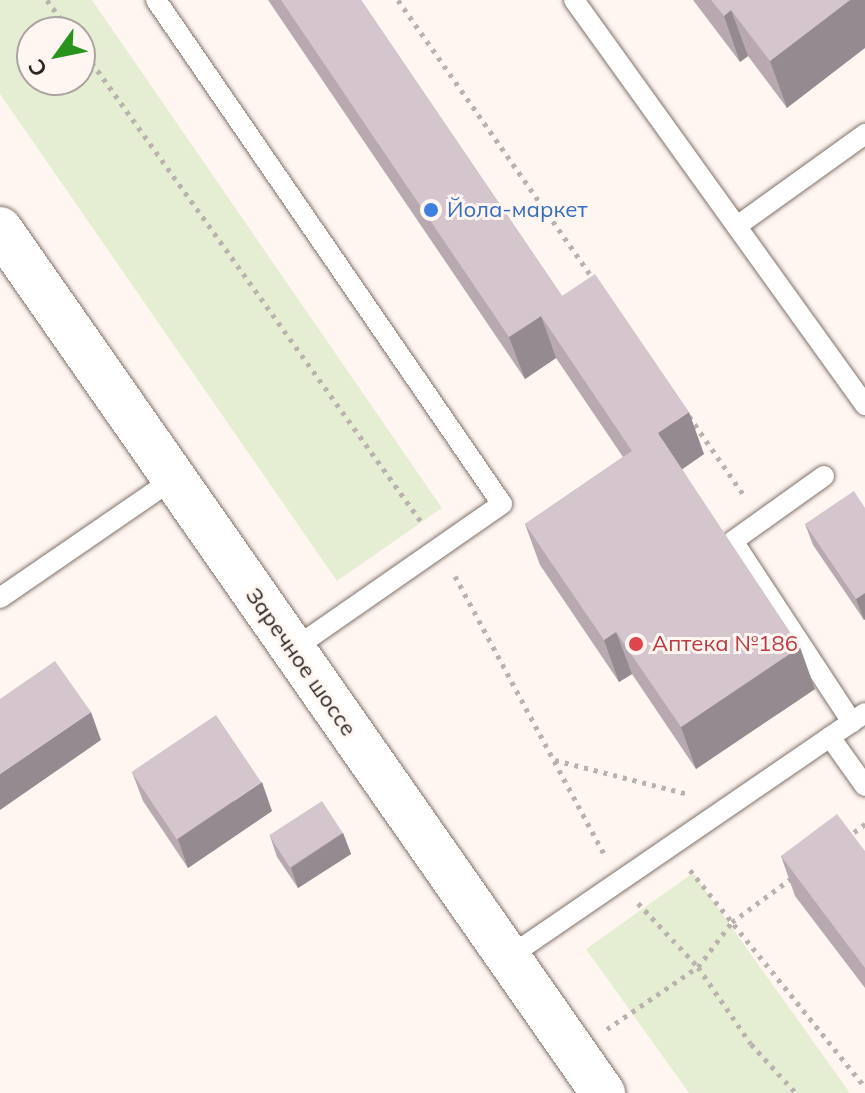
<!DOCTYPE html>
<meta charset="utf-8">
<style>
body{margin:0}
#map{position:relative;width:865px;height:1093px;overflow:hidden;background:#fff6f1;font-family:Mulish,sans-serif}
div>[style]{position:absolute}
.green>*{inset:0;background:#e5eed2}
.path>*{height:5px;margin-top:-2.5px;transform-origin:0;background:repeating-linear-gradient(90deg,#bab2ae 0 4px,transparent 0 10px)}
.roads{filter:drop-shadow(0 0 2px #80746c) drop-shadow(0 0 2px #80746c)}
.service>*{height:20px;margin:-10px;padding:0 10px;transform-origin:10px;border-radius:10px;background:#fff}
.secondary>*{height:44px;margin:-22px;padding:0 22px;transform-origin:22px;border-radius:22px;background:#fff}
.wall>*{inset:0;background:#b7a9af}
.shaded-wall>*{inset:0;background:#958a8f}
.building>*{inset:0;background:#d5c5cc;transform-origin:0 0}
.dots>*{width:22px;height:22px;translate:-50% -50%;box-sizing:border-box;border:4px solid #fff6f1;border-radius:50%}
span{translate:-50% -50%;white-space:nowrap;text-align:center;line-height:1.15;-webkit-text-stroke:6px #fff6f1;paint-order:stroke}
.shop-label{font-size:22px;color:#366cbe}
.left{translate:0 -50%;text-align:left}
.health-label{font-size:22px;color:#be3a42}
.street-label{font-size:22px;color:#2c2623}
.north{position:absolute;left:16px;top:16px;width:80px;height:80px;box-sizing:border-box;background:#fff6f1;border:2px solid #aba39f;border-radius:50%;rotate:237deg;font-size:22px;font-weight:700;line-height:32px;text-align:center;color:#2c2623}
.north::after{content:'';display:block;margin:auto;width:28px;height:36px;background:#29941d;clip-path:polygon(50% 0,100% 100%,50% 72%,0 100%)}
</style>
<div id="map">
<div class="green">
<div style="clip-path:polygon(evenodd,0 0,92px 0,442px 508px,337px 581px,0 94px,0 0,80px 32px,80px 80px,32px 80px,32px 32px,80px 32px)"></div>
<div style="clip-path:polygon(693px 873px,850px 1093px,689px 1093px,586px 949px)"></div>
</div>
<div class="path">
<div style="left:47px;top:0;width:39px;rotate:54deg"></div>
<div style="left:398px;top:0;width:342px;rotate:55deg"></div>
<div style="left:80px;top:46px;width:587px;rotate:54.36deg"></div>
<div style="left:689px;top:416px;width:98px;rotate:55.3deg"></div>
<div style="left:455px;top:576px;width:318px;rotate:61.8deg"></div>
<div style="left:555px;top:760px;width:137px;rotate:14.3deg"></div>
<div style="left:846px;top:838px;width:24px;rotate:-36deg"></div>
<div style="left:690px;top:870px;width:279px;rotate:51.1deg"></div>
<div style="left:638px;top:903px;width:88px;rotate:46.8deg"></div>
<div style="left:698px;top:967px;width:93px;rotate:55.5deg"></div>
<div style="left:751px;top:1044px;width:67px;rotate:47.4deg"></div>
<div style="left:607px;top:1029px;width:110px;rotate:-34.3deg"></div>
<div style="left:698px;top:967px;width:56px;rotate:-52.9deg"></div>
<div style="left:732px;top:922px;width:76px;rotate:-36.4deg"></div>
</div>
<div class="roads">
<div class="service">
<div style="left:156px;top:0;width:611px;rotate:55.53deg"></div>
<div style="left:502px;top:504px;width:256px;rotate:145.2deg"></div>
<div style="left:574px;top:0;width:499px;rotate:54.3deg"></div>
<div style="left:737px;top:226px;width:158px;rotate:-35.7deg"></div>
<div style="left:824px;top:476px;width:112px;rotate:144.5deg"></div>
<div style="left:733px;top:541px;width:217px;rotate:56.7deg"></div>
<div style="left:0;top:598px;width:210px;rotate:-34.5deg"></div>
<div style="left:830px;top:737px;width:60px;rotate:54.5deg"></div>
<div style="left:510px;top:956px;width:430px;rotate:-34.4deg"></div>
</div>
<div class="secondary">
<div style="left:0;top:229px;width:1054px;rotate:55.09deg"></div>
</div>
</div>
<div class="wall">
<div style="clip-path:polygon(268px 0,361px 0,562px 296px,704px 454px,682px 469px,815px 689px,696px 769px,632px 674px,619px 682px,540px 565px,525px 524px,623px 457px,556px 358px,525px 379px)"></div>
<div style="clip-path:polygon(693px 0,865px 0,787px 108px,748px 56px,740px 62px)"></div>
<div style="clip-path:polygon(865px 508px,865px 619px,864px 620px,813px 545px,805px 524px)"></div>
<div style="clip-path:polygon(132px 772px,272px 811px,188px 868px,143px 801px)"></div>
<div style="clip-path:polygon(343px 833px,351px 854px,298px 888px,277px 857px,270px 836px)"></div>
<div style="clip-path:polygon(865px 851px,865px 988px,795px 896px,781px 856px)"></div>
</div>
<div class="shaded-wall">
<div style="clip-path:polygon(850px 0,865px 0,865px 48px,787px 108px,770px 61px)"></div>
<div style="clip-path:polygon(731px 10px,748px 56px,740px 62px,724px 16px)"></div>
<div style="clip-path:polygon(541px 316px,556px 358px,525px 379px,509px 337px)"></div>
<div style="clip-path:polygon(689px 412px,704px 454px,674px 475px,658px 433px)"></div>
<div style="clip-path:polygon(865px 593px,865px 619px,864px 620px,856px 599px)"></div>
<div style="clip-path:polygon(616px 632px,632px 674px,619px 682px,604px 640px)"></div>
<div style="clip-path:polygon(800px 647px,815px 689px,696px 769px,681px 727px)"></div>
<div style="clip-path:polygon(91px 712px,101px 740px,0 810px,0 774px)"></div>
<div style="clip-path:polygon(262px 782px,272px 811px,188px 868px,178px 839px)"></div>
<div style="clip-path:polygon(343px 833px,351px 854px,298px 888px,291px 868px)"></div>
</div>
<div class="building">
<div style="clip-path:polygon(281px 0,361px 0,562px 296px,595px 274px,689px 412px,658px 433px,800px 647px,681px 727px,616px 632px,604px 640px,525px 524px,632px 451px,541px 316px,509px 337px)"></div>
<div style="clip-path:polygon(711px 0,850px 0,770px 61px,731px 10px,724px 16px)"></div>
<div style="clip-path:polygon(854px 491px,865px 508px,865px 593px,856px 599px,805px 524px)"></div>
<div style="clip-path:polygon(55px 661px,91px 712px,0 774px,0 699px)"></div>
<div style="left:216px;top:715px;width:81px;height:102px;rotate:56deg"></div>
<div style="left:322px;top:801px;width:38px;height:63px;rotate:57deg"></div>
<div style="clip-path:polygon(837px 814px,865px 851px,865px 968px,781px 856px)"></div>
</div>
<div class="dots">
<div style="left:431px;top:210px;background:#3f7fe0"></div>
<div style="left:636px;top:644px;background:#e0444e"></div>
</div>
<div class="shop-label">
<span class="left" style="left:447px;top:210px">Йола-маркет</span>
</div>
<div class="health-label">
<span class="left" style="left:652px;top:644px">Аптека №186</span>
</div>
<div class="street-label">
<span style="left:301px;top:662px;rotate:55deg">Заречное шоссе</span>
</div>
<div class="north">С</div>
</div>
